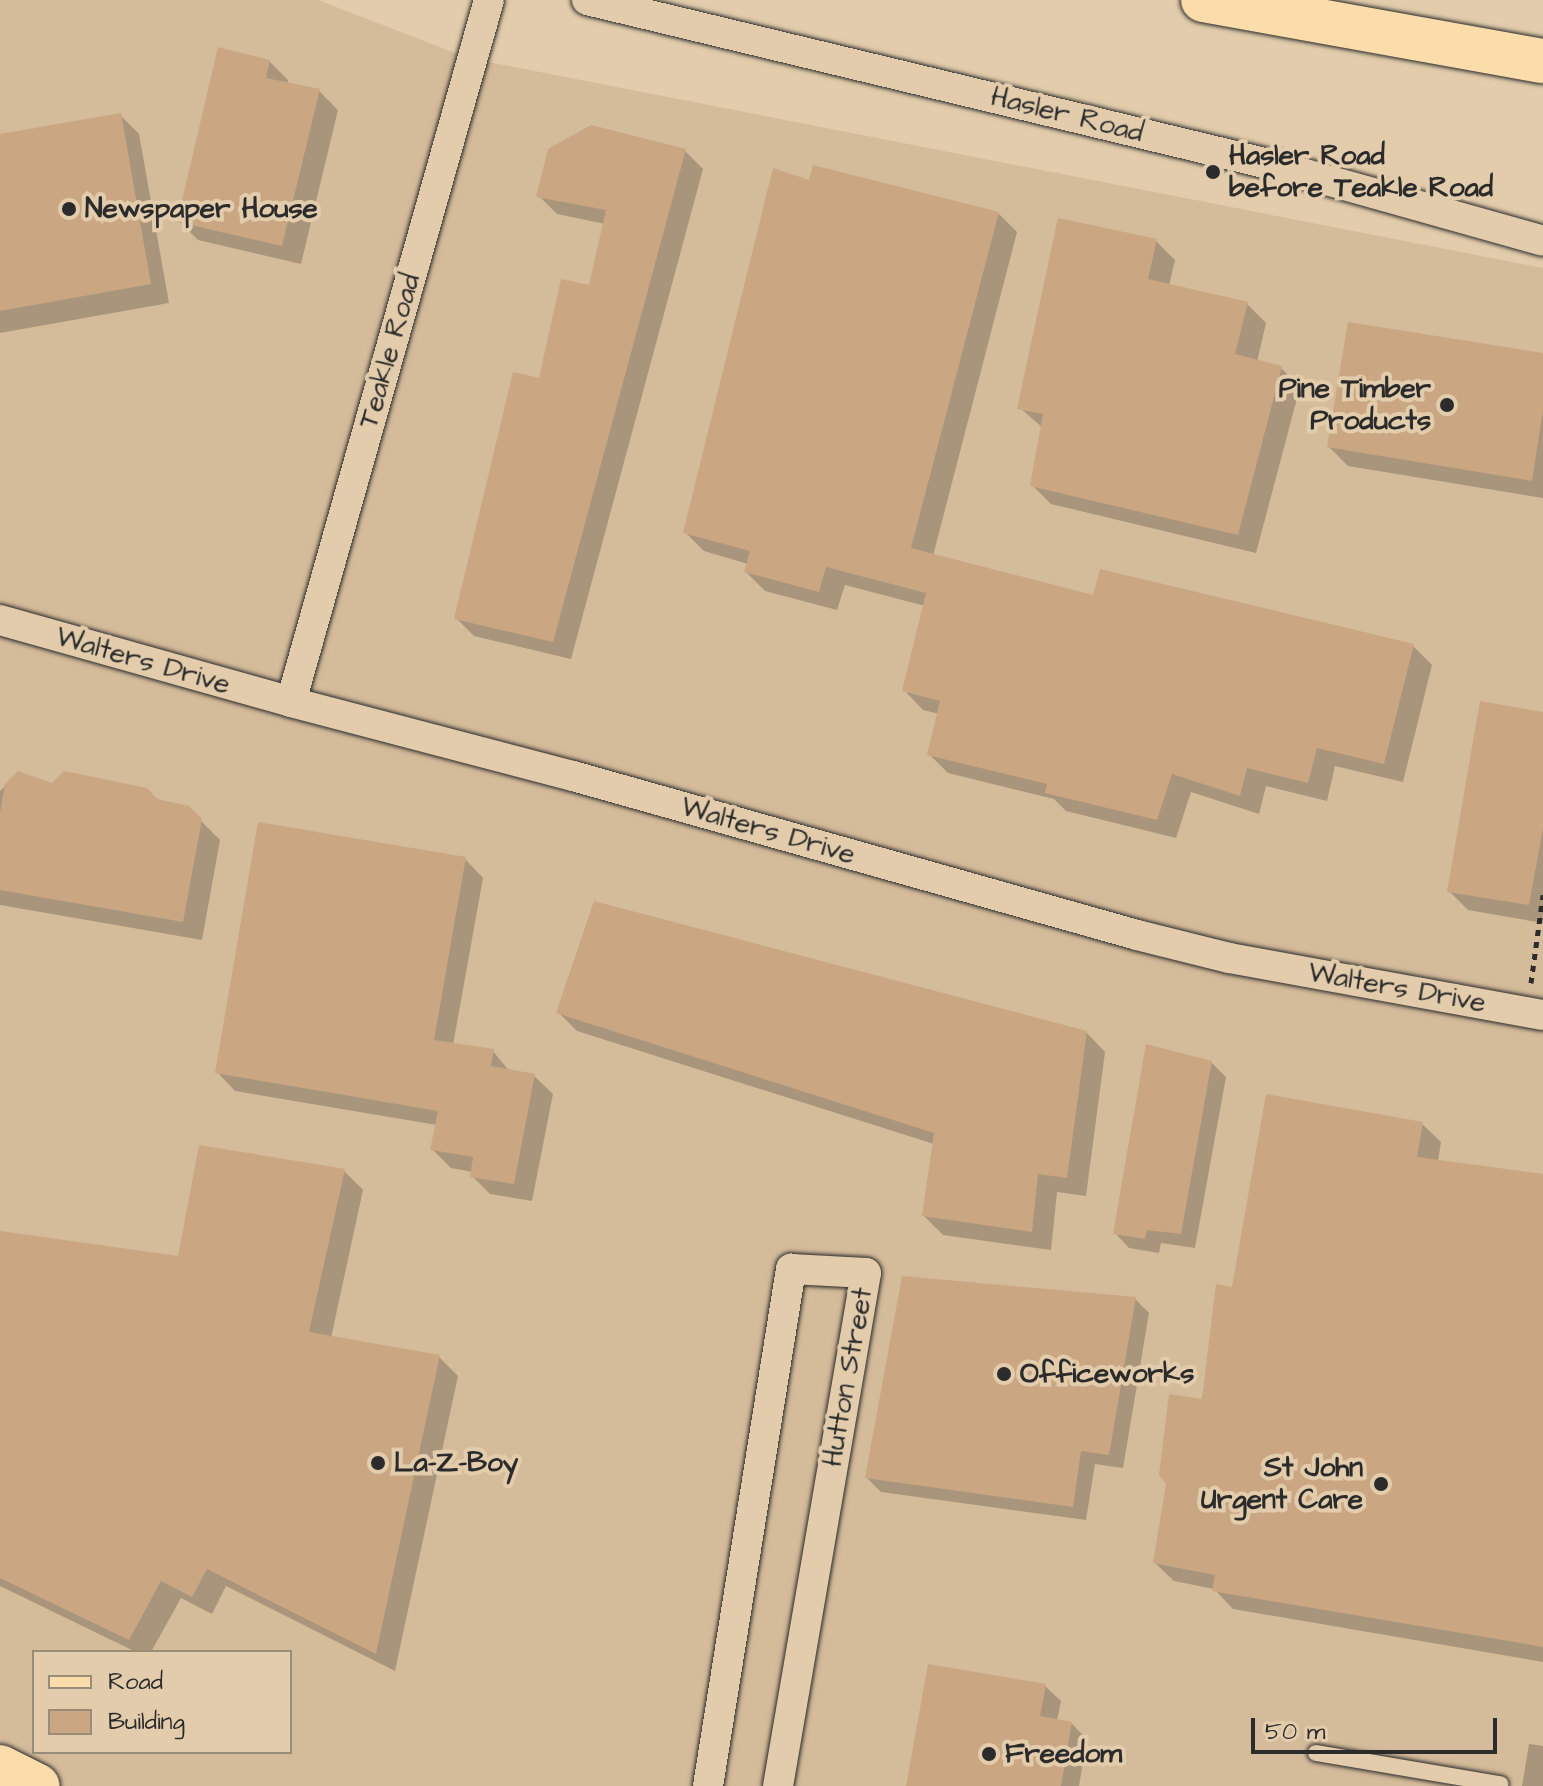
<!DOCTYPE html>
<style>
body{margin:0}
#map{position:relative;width:1543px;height:1786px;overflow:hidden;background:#e2ccab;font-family:"Architects Daughter",sans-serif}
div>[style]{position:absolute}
.built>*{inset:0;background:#d4bb9a}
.shadow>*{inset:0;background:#0003}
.building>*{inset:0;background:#caa683}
.path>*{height:5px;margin-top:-2.5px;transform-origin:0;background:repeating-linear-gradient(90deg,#2b2b2b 0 6px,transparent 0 12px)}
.roads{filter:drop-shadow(0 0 2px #2b2b2b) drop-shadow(0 0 2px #2b2b2b)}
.lane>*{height:16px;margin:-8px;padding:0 8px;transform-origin:8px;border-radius:8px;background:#e2ccab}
.street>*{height:30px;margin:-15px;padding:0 15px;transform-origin:15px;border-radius:15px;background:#e2ccab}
.primary>*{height:44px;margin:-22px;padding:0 22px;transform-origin:22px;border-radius:22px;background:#fbddab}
.dots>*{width:22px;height:22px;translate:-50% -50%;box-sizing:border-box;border:4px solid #e2ccab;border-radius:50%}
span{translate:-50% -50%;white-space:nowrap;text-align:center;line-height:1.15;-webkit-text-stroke:8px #e2ccab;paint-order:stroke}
.street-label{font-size:28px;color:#2b2b2b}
.poi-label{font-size:28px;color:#2b2b2b;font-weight:700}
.left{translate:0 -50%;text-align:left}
.right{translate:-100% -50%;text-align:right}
.legend{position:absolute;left:32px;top:1650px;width:260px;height:104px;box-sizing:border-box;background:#e2ccab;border:2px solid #998c78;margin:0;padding:10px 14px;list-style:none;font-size:24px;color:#2b2b2b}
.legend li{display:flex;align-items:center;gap:16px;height:40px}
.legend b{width:40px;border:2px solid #998c78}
.scale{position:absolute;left:1251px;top:1718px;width:246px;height:36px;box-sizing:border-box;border:4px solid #2b2b2b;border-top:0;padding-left:10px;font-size:24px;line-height:28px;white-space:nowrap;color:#2b2b2b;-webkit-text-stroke:6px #e2ccab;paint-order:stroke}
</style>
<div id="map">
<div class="built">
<div style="clip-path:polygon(evenodd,0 0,318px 0,468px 58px,1543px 268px,1543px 1786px,0 1786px,0 0,34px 1652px,290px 1652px,290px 1752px,34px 1752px,34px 1652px)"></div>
</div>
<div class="shadow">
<div style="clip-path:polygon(269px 61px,288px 80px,287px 85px,319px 91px,338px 110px,301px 264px,198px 240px,179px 221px)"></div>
<div style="clip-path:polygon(120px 115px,139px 134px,169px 303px,0 333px,0 136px)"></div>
<div style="clip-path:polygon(685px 151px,703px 169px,571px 659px,474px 636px,456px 618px,540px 381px,590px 287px,605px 224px,557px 214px,539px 196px)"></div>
<div style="clip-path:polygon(810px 182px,998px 213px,1017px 232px,933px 556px,1095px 598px,1413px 646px,1432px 665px,1403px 782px,1335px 766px,1327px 801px,1266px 786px,1259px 814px,1191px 792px,1176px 838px,1066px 811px,1054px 799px,948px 773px,929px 754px,939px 714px,923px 710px,904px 690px,925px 606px,845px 585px,837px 610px,765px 591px,746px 572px,748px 564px,704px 551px,685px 532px)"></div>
<div style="clip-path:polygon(1156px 241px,1175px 260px,1169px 286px,1247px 304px,1266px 323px,1257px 362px,1281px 368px,1300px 387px,1256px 553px,1051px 504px,1032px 485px,1043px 428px,1020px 408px)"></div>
<div style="clip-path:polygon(1543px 355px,1543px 498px,1348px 466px,1329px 447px)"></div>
<div style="clip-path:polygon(1543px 715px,1543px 923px,1468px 910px,1449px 891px)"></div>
<div style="clip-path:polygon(18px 773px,53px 785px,188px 808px,220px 840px,202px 940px,0 905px,0 791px)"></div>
<div style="clip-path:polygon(465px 859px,483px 878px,453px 1045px,493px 1051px,510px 1072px,534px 1076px,553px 1094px,532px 1201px,490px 1194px,472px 1176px,473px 1172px,451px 1168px,433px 1150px,437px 1125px,235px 1091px,217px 1072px)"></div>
<div style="clip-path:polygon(558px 1012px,1086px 1032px,1105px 1052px,1086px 1196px,1057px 1192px,1051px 1250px,943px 1235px,924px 1216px,934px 1144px,577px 1031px)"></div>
<div style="clip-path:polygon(1211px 1062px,1226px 1077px,1195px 1248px,1161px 1243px,1159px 1253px,1129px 1248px,1115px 1233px)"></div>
<div style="clip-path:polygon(1422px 1124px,1441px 1142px,1438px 1161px,1543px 1176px,1543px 1662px,1233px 1609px,1214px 1589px,1174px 1581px,1155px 1563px,1233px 1289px)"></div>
<div style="clip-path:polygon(344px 1171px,363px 1190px,331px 1338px,439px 1357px,458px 1376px,395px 1671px,226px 1586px,212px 1614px,181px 1598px,151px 1652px,136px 1652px,0 1586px,0 1233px,179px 1258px)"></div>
<div style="clip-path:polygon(1135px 1299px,1149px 1313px,1123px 1468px,1095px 1464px,1086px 1520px,881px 1492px,867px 1478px)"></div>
<div style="clip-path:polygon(1045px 1686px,1061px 1701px,1057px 1721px,1071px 1723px,1087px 1739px,1079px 1786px,908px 1786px)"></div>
<div style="clip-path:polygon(1529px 1744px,1543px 1746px,1543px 1786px,1522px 1786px)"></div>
</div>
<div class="building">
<div style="clip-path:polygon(218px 47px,270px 60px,266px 78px,320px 89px,282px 246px,177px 222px)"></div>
<div style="clip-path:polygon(121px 113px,151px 284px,0 311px,0 134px)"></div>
<div style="clip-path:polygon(591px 125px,686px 149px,553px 642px,454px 619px,513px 372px,539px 378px,561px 279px,589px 285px,606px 210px,536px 197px,548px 149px)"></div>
<div style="clip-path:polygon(813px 165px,999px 212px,911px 548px,1093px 595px,1100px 569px,1414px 644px,1384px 764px,1317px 748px,1308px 783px,1247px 768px,1240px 796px,1172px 774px,1157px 820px,1045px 793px,1047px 784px,927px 755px,940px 701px,902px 691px,926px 593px,826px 567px,819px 592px,744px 572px,750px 551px,683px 533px,773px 168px,809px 180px)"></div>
<div style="clip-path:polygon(1058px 218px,1157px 239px,1148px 279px,1248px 302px,1235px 354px,1282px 366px,1238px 535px,1030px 486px,1043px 414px,1017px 409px)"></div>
<div style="clip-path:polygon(1348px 322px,1543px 353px,1543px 410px,1532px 481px,1327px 447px)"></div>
<div style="clip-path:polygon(1480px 701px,1543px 712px,1543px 829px,1529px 905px,1447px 892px)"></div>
<div style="clip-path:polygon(18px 771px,52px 783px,64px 771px,147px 788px,157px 799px,189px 806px,202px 819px,183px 922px,0 890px,0 812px,5px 784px)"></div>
<div style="clip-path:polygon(258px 822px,466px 857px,434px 1040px,494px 1049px,491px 1066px,535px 1074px,514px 1184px,470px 1177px,473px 1157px,430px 1150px,438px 1111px,215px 1073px)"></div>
<div style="clip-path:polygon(594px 901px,1087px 1031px,1067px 1178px,1038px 1174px,1032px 1232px,922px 1216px,934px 1133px,556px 1013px)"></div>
<div style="clip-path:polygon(1146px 1044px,1212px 1061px,1181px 1234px,1147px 1230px,1145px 1239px,1113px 1234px)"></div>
<div style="clip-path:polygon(1266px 1094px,1423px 1122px,1417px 1157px,1543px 1174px,1543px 1647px,1212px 1591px,1215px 1575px,1153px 1563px,1166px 1484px,1159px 1475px,1169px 1394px,1202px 1399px,1216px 1284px,1232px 1287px)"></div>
<div style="clip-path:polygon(199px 1145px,345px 1169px,309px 1332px,440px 1355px,376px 1654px,207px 1569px,192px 1597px,161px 1581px,129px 1640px,0 1578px,0 1231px,178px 1256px)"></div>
<div style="clip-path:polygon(902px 1276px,1136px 1297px,1109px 1455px,1081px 1451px,1073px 1507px,865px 1478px)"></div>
<div style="clip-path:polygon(928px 1664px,1046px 1684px,1040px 1716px,1072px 1722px,1061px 1786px,906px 1786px)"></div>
</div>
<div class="path">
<div style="left:1531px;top:983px;width:89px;rotate:-82.2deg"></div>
</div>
<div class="roads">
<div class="lane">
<div style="left:1316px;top:1753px;width:187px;rotate:9.6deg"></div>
</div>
<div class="street">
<div style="left:587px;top:0;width:710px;rotate:13.53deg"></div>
<div style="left:1277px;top:166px;width:276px;rotate:15.7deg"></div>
<div style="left:0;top:620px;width:302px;rotate:15.7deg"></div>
<div style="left:291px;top:702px;width:292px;rotate:14.7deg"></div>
<div style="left:573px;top:776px;width:586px;rotate:15.74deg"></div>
<div style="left:1137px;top:935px;width:95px;rotate:14deg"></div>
<div style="left:1229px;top:958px;width:319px;rotate:10.3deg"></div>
<div style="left:291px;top:702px;width:729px;rotate:-74.25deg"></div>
<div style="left:708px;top:1786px;width:524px;rotate:-80.88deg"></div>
<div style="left:791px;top:1269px;width:75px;rotate:3.1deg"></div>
<div style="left:866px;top:1273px;width:520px;rotate:99.73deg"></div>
</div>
<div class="primary">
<div style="left:1203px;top:0;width:345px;rotate:10.2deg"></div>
<div style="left:0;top:1767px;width:42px;rotate:26.6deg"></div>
</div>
</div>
<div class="dots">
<div style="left:1213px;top:172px;background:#2b2b2b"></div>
<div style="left:69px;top:209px;background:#2b2b2b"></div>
<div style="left:1447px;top:405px;background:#2b2b2b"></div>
<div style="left:1004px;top:1374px;background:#2b2b2b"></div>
<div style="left:378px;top:1463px;background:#2b2b2b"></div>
<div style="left:1381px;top:1484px;background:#2b2b2b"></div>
<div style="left:989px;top:1754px;background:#2b2b2b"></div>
</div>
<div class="street-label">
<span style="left:1067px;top:115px;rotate:14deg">Hasler Road</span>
<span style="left:390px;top:351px;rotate:-74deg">Teakle Road</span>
<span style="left:143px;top:661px;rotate:16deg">Walters Drive</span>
<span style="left:768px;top:831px;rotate:16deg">Walters Drive</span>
<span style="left:1397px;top:988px;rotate:10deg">Walters Drive</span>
<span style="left:848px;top:1377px;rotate:-80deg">Hutton Street</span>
</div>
<div class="poi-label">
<span class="left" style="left:1229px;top:172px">Hasler Road<br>before Teakle Road</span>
<span class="left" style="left:85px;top:209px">Newspaper House</span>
<span class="right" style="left:1431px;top:405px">Pine Timber<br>Products</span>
<span class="left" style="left:1020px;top:1374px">Officeworks</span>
<span class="left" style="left:394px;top:1463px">La-Z-Boy</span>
<span class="right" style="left:1363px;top:1484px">St John<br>Urgent Care</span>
<span class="left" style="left:1005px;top:1754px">Freedom</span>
</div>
<ul class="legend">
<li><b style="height:10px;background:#fbddab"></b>Road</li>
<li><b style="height:22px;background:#caa683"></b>Building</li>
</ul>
<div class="scale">50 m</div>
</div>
